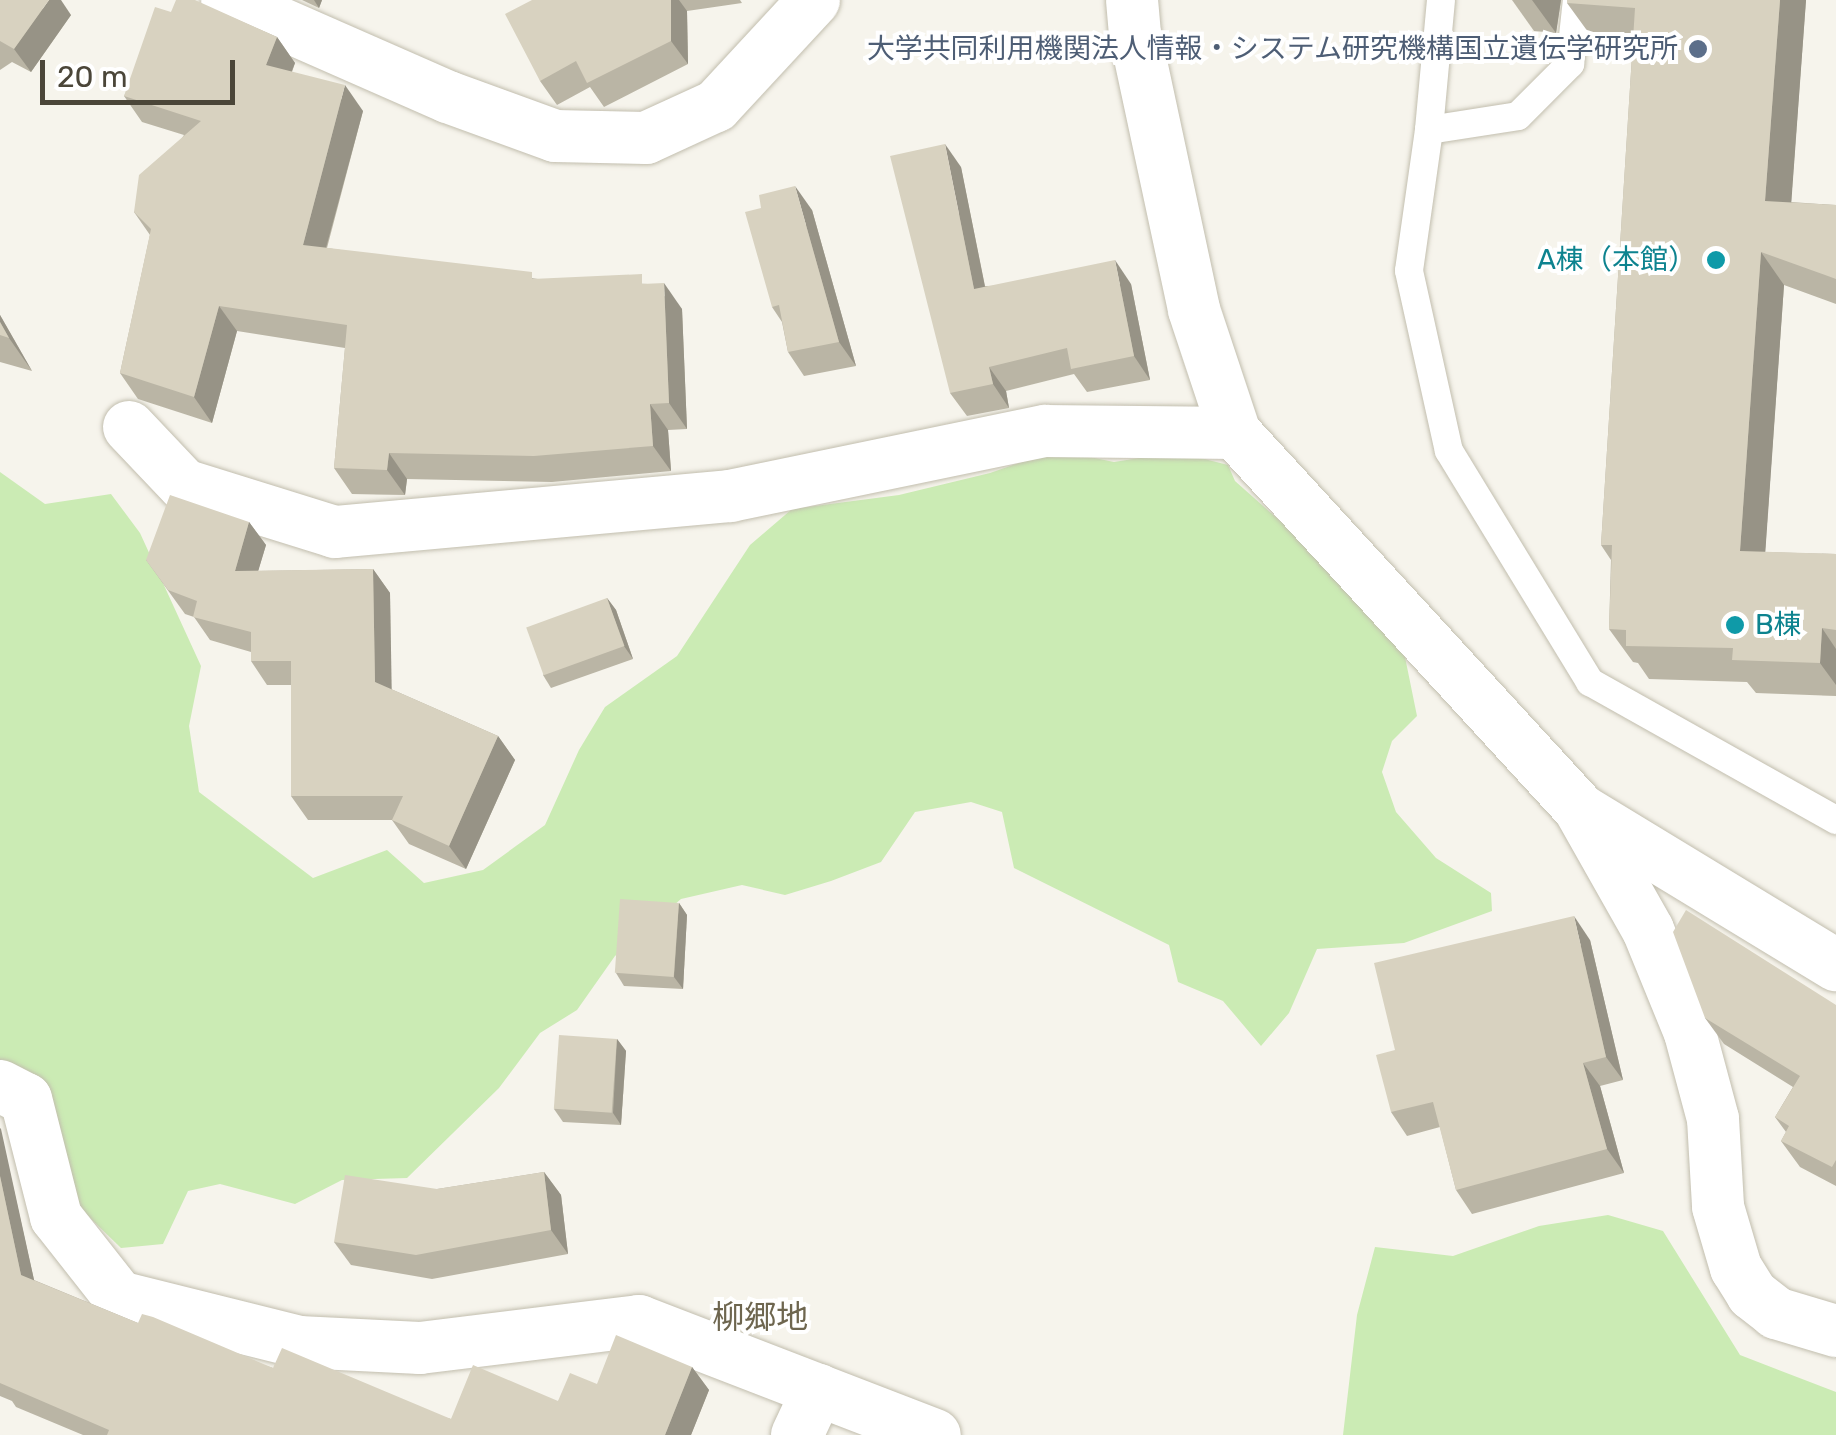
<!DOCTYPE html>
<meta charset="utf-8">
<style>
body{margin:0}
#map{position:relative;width:1836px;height:1435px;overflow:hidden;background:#f6f4ec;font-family:Rubik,"Noto Sans JP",sans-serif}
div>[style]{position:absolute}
.green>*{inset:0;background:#cbebb4}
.roads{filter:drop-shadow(0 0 2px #c2beae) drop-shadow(0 0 2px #c2beae)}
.service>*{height:28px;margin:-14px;padding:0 14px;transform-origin:14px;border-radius:14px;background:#fff}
.minor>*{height:52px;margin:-26px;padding:0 26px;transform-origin:26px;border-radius:26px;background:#fff}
.wall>*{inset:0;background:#bab5a5}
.shaded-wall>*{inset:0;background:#979386}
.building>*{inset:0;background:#d8d2c0;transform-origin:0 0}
.dots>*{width:28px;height:28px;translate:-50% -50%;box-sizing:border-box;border:5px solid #fff;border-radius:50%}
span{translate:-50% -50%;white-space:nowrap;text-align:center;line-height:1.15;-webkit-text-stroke:8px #fff;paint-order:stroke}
.service-label{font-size:28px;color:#4e5e75}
.right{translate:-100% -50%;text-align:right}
.culture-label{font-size:28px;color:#0d838f}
.left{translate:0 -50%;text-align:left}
.quarter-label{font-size:32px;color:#6e664f}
.scale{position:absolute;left:40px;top:60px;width:195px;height:45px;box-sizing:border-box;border:5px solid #4b4639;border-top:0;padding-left:12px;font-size:30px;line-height:35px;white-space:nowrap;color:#4b4639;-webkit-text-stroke:8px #fff;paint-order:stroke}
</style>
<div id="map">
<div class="green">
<div style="clip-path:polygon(1056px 450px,1114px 462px,1177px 452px,1228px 465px,1235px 481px,1334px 569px,1405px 657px,1417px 716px,1392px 741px,1382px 772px,1396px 812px,1436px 858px,1491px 893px,1492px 911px,1404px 943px,1317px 949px,1289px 1013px,1261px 1046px,1223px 1001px,1178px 982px,1169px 945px,1014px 868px,1002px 812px,971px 802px,915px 812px,881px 862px,831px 881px,785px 895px,742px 885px,681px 899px,615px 956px,577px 1010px,540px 1033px,499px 1088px,407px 1178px,342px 1180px,295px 1204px,220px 1184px,188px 1191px,163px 1244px,121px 1248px,86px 1214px,9px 1113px,0 1087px,0 472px,45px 504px,111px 494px,140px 533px,201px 666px,189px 726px,199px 792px,313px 878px,387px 850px,424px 883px,483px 870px,545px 825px,579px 750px,605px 707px,677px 656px,750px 545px,792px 509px,899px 495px,990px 473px)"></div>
<div style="clip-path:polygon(1608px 1215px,1663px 1231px,1740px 1355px,1836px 1392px,1836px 1435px,1343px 1435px,1357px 1315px,1375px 1247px,1453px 1256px,1539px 1226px)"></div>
</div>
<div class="roads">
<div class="service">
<div style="left:1441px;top:0;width:131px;rotate:95.3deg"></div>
<div style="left:1429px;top:130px;width:90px;rotate:-8.9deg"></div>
<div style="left:1518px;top:116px;width:74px;rotate:-45deg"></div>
<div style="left:1570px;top:64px;width:64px;rotate:-83.8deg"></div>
<div style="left:1429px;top:130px;width:142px;rotate:98.1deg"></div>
<div style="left:1409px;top:271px;width:184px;rotate:77.5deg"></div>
<div style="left:1449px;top:451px;width:271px;rotate:58.6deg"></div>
<div style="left:1590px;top:682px;width:282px;rotate:29.3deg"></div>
</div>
<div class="minor">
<div style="left:227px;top:0;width:241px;rotate:23.7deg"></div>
<div style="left:448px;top:97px;width:114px;rotate:20deg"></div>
<div style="left:555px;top:136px;width:91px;rotate:1.3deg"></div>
<div style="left:646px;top:138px;width:77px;rotate:-24.6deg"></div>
<div style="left:716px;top:106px;width:144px;rotate:-47.2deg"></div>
<div style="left:1132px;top:0;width:34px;rotate:85deg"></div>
<div style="left:1135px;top:34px;width:282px;rotate:77.9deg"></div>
<div style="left:1194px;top:310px;width:130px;rotate:71.6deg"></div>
<div style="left:1235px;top:433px;width:509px;rotate:47.47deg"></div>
<div style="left:1579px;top:808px;width:140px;rotate:60.5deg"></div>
<div style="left:1648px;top:930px;width:111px;rotate:67.8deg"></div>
<div style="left:1690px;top:1033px;width:89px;rotate:75deg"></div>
<div style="left:1713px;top:1119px;width:88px;rotate:86.7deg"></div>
<div style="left:1718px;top:1207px;width:64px;rotate:73.6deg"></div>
<div style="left:1736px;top:1268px;width:31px;rotate:58deg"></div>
<div style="left:1752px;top:1294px;width:31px;rotate:38deg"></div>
<div style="left:1776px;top:1313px;width:63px;rotate:16.7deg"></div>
<div style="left:129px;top:427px;width:80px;rotate:46.5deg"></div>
<div style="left:184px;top:485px;width:158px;rotate:17.3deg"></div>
<div style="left:335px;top:532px;width:397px;rotate:-5.2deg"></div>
<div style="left:730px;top:496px;width:322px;rotate:-11.7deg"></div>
<div style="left:1045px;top:431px;width:190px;rotate:0.6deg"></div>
<div style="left:1584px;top:812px;width:295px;rotate:31.3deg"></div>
<div style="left:0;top:1086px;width:29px;rotate:27deg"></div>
<div style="left:26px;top:1099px;width:122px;rotate:75.7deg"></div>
<div style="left:56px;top:1217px;width:102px;rotate:51.8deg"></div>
<div style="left:119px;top:1297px;width:186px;rotate:14deg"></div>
<div style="left:299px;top:1342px;width:121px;rotate:2.8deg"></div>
<div style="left:420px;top:1348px;width:221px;rotate:-7deg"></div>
<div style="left:639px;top:1321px;width:317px;rotate:21.1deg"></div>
<div style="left:797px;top:1435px;width:50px;rotate:-65deg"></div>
</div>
</div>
<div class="wall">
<div style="clip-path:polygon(0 0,71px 15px,31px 72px,12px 62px,0 70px)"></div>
<div style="clip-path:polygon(302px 0,322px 0,319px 8px)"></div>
<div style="clip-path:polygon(532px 0,740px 0,742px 3px,687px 11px,688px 64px,604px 107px,590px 87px,557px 105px,540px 81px)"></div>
<div style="clip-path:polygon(1512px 0,1561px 0,1556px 33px,1534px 31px)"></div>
<div style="clip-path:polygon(1806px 0,1791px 202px,1836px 205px,1836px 304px,1784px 285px,1765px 552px,1836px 554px,1836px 696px,1756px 693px,1747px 682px,1649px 679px,1638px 663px,1633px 662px,1609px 629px,1611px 560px,1601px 545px,1633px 40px,1591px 36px,1567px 3px)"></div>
<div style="clip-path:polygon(197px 2px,277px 37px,295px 63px,292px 72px,363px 111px,327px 248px,538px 279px,648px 284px,682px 309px,687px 429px,668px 430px,671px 471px,552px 482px,407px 479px,405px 495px,352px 494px,334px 468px,345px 348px,237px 331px,212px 423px,138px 399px,120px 373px,150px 235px,134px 212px,184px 135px,142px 122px,124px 96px,171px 12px)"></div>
<div style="clip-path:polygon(961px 167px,985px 286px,1131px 284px,1150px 380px,1087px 392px,1074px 374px,1006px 391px,1009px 408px,967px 416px,950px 393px)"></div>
<div style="clip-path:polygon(812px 210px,856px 366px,804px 376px,788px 352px,782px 322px,772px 307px)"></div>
<div style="clip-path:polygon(0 315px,32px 371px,0 362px)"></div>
<div style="clip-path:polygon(249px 522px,266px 545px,258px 571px,373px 569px,390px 593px,391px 689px,498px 736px,515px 760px,466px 869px,409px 844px,392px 820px,308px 820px,291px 796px,291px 685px,267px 685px,251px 661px,251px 652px,210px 640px,194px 617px,185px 614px,146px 560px)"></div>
<div style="clip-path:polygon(607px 598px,616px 610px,633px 659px,551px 688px,543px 675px)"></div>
<div style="clip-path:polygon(679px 903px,687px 915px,683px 989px,624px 986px,616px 973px)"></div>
<div style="clip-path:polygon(1590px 940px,1623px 1080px,1600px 1086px,1624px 1173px,1472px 1214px,1456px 1190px,1440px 1127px,1407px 1136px,1391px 1112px,1395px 1050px)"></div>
<div style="clip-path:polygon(1836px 1005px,1836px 1186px,1800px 1167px,1781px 1141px,1786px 1132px,1775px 1117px,1793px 1087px,1724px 1044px,1705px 1018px)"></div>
<div style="clip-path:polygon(617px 1039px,626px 1051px,621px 1125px,563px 1122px,554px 1109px)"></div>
<div style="clip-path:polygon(0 1128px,34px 1280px,138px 1323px,273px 1368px,451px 1419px,558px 1401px,597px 1384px,692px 1367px,709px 1390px,691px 1435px,83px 1435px,16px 1407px,12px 1401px,0 1396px)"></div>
<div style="clip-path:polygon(544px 1172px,561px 1195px,568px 1254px,432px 1279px,351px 1265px,334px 1242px,437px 1189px)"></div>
</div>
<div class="shaded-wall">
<div style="clip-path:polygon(49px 0,61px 0,71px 15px,31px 72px,14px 49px)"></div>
<div style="clip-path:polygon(314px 0,322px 0,319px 8px)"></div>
<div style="clip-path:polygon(671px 0,679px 0,687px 11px,688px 64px,671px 41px)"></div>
<div style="clip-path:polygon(1532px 0,1561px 0,1556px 33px)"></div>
<div style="clip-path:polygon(1780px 0,1806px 0,1789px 234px,1765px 201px)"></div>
<div style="clip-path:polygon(277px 37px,295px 63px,284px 91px,266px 65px)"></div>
<div style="clip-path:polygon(345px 85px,363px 111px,320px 270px,303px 245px)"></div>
<div style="clip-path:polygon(945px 144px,961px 167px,990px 312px,974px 289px)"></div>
<div style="clip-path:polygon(795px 186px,812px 210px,856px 366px,839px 342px)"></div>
<div style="clip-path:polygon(1761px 252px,1784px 285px,1763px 585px,1740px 551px)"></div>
<div style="clip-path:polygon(1115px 260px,1131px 284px,1150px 380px,1134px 356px)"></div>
<div style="clip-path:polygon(664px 283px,682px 309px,687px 429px,669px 403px)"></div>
<div style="clip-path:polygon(219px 306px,237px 331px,212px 423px,194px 397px)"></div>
<div style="clip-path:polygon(0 315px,32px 371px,9px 338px,0 322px)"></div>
<div style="clip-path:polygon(989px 367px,1006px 391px,1009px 408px,993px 384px)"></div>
<div style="clip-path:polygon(650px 404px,668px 430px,671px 471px,653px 446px)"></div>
<div style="clip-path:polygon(389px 453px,407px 479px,405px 495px,387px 470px)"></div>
<div style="clip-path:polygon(249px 522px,266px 545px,251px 595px,235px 571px)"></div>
<div style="clip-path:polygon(373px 569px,390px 593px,392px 706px,375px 682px)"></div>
<div style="clip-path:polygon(607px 598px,616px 610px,633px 659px,624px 646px)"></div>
<div style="clip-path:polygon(1822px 628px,1836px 649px,1836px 685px,1820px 663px)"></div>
<div style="clip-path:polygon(498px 736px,515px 760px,466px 869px,449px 846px)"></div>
<div style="clip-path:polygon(679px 903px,687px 915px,683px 989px,674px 977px)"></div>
<div style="clip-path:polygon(1574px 916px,1590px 940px,1623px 1080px,1606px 1057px)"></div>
<div style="clip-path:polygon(617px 1039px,626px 1051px,621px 1125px,613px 1113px)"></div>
<div style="clip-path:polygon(1583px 1063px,1600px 1086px,1624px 1173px,1607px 1149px)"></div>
<div style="clip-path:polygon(0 1128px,1px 1129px,38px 1298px,21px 1275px,0 1176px)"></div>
<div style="clip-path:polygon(544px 1172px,561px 1195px,568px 1254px,551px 1230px)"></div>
<div style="clip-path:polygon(692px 1367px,709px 1390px,691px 1435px,665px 1435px)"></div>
</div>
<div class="building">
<div style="clip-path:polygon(0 0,49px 0,14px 49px,0 41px)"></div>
<div style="clip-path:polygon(176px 0,195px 0,277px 37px,266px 65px,345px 85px,303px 245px,532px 272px,532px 279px,642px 274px,642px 284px,664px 283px,669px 403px,650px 404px,653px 446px,534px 456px,389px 453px,387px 470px,334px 468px,347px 325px,219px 306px,194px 397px,120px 373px,151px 229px,134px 212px,139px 175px,201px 121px,124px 96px,155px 7px,171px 12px)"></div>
<div style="clip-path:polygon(532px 0,671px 0,671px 41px,587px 83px,576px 61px,540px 81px,505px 14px)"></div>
<div style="clip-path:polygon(1567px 0,1780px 0,1765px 201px,1836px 205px,1836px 279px,1761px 252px,1740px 551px,1836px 554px,1836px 630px,1822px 628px,1820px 663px,1732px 660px,1733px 648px,1626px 646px,1626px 630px,1609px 629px,1612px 545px,1601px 545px,1635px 8px,1567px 3px)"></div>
<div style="clip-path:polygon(945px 144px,974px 289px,1115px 260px,1134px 356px,1071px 369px,1067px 348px,989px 367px,993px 384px,950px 393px,890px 156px)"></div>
<div style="clip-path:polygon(795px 186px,839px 342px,788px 352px,779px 305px,772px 307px,745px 212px,761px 208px,759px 195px)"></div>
<div style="clip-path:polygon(0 322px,9px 338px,0 335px)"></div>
<div style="clip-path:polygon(170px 495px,249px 522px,235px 571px,373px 569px,375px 682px,498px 736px,449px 846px,392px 820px,403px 796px,291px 796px,291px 661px,251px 661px,251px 632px,193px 617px,197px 601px,168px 590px,146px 560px)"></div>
<div style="left:607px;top:598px;width:51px;height:86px;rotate:70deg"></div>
<div style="left:620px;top:899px;width:59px;height:74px;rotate:4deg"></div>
<div style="clip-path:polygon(1686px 910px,1836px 1005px,1836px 1160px,1832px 1167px,1781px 1141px,1789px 1126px,1775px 1117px,1800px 1076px,1705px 1018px,1673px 932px)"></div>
<div style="clip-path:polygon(1574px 916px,1606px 1057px,1583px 1063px,1607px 1149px,1456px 1190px,1433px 1102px,1391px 1112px,1376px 1055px,1395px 1050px,1374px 963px)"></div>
<div style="left:559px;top:1035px;width:58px;height:74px;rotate:4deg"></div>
<div style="clip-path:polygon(544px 1172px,551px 1230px,416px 1255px,334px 1242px,345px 1175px,437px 1189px)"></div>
<div style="clip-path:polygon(0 1176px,21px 1275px,138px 1323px,142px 1314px,153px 1317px,273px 1368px,282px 1348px,451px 1419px,473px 1365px,558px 1401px,570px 1373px,597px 1384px,616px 1335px,692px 1367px,665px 1435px,107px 1435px,109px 1430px,0 1383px)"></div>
</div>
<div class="dots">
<div style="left:1698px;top:49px;background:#5c6f8a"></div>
<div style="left:1716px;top:260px;background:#0f9aa8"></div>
<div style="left:1735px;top:625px;background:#0f9aa8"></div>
</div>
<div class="service-label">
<span class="right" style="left:1678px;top:49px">大学共同利用機関法人情報・システム研究機構国立遺伝学研究所</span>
</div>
<div class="culture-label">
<span class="right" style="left:1696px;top:260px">A棟（本館）</span>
<span class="left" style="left:1755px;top:625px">B棟</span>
</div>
<div class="quarter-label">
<span style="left:760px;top:1317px">柳郷地</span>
</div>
<div class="scale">20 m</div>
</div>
